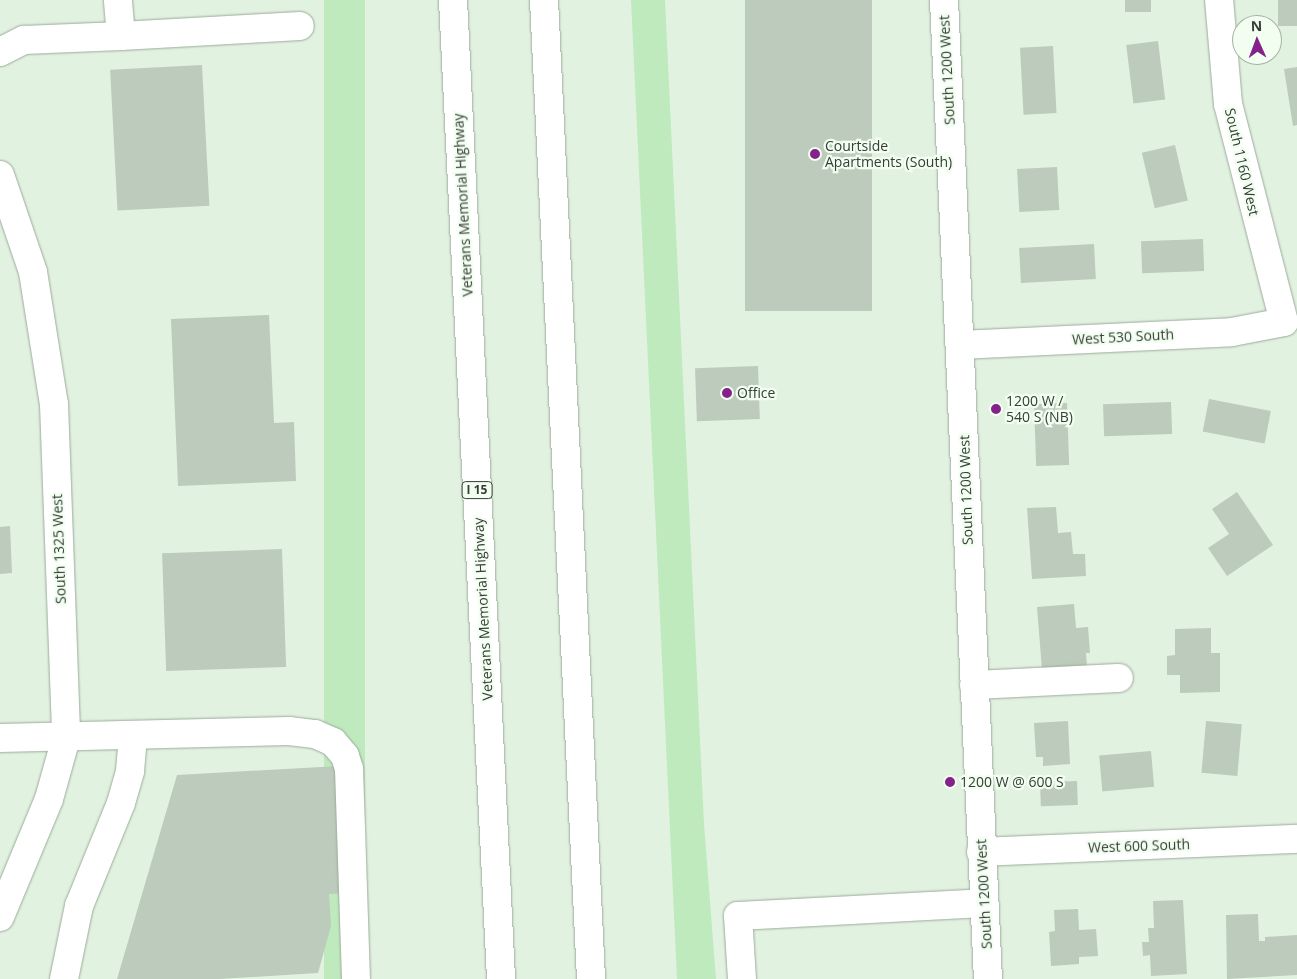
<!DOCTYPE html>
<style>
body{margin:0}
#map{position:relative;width:1297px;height:979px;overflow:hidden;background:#e2f2e1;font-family:"Open Sans",sans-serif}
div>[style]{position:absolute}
.green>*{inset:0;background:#bfeabe;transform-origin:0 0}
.building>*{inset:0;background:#bccbbb;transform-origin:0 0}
.roads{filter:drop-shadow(0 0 1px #9cab9b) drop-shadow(0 0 1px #9cab9b)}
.minor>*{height:28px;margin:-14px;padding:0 14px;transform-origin:14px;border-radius:14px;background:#fff}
.major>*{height:28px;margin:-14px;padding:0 14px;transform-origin:14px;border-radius:14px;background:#fff}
.highway>*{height:28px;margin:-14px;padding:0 14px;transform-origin:14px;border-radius:14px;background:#fff}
.dots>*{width:14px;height:14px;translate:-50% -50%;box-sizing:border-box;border:2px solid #f1fef0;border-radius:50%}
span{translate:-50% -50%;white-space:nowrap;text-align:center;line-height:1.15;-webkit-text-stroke:4.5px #f1fef0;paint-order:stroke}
.shield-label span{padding:1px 4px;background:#f1fef0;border:1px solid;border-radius:4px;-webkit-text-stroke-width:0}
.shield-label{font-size:12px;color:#373d37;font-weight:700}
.street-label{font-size:14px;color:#373d37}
.poi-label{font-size:14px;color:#373d37}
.left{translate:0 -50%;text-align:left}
.north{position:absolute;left:1232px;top:15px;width:50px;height:50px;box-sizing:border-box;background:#f1fef0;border:1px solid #a7b1a6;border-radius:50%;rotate:358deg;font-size:14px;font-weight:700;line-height:20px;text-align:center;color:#373d37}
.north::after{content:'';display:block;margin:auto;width:18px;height:22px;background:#84218b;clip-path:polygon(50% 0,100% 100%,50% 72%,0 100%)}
</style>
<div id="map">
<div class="green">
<div style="left:324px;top:0;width:41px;height:980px"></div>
<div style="clip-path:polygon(631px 0,665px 0,704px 824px,716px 979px,677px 979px)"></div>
</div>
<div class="building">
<div style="left:745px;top:0;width:127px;height:311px"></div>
<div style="left:1125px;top:0;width:26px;height:12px"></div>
<div style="left:1278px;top:0;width:19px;height:26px"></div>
<div style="left:1158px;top:41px;width:59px;height:32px;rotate:83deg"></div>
<div style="left:1053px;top:46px;width:67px;height:33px;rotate:87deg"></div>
<div style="left:202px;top:65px;width:141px;height:92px;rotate:87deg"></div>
<div style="clip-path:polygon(1297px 67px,1297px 125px,1293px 126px,1284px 69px)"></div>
<div style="left:1175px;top:145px;width:57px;height:34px;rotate:77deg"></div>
<div style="left:1057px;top:167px;width:43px;height:40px;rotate:87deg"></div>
<div style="left:1203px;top:239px;width:32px;height:62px;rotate:88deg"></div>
<div style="left:1094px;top:244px;width:35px;height:75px;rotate:87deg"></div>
<div style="clip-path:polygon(269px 315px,274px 423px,294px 422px,296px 481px,178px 486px,171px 319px)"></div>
<div style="left:758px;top:366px;width:53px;height:63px;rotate:88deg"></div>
<div style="left:1209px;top:399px;width:63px;height:33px;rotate:11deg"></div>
<div style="left:1171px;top:402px;width:32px;height:68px;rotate:88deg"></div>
<div style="left:1067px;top:403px;width:62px;height:33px;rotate:88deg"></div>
<div style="clip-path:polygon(1237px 492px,1273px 545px,1227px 576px,1208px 548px,1229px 534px,1212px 509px)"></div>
<div style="clip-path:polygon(1056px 507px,1058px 533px,1071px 532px,1073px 554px,1085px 554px,1086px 576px,1032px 579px,1027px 508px)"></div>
<div style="clip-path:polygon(10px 526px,12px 573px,0 574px,0 527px)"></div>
<div style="left:282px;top:549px;width:118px;height:120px;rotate:88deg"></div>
<div style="clip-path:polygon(1074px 604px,1076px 628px,1088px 627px,1090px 653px,1086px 653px,1087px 668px,1042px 670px,1037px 607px)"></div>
<div style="clip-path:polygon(1211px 628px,1211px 653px,1220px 653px,1220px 692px,1180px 693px,1180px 675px,1167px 675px,1167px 656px,1175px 655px,1175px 629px)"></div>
<div style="clip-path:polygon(1068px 721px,1070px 764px,1043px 766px,1043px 757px,1036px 757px,1034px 723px)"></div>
<div style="left:1206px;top:721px;width:36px;height:52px;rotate:5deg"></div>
<div style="left:1151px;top:751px;width:36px;height:52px;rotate:85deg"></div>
<div style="clip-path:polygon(339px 766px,347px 893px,329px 894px,331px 926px,318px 973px,219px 979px,117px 979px,177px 775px)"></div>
<div style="left:1077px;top:781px;width:24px;height:37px;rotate:88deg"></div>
<div style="clip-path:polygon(1183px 900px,1187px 974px,1151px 976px,1150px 955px,1143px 956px,1142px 942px,1149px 942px,1148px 928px,1154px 928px,1153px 901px)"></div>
<div style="clip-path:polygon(1078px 909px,1079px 930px,1096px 929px,1098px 956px,1079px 957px,1079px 964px,1051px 966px,1049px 932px,1055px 931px,1054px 910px)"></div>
<div style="clip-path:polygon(1258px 914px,1259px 941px,1265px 941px,1265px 937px,1297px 935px,1297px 975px,1227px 979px,1226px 915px)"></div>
</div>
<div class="roads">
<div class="minor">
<div style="left:121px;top:36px;width:179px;rotate:-3.2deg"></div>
<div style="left:0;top:52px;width:27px;rotate:-27deg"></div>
<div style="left:24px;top:40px;width:97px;rotate:-2.4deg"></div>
<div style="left:121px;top:36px;width:36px;rotate:-95deg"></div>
<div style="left:0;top:175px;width:102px;rotate:71.2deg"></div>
<div style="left:33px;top:272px;width:134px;rotate:81deg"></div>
<div style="left:54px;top:404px;width:334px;rotate:87.9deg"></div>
<div style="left:66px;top:738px;width:63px;rotate:105.6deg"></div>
<div style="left:49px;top:799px;width:128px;rotate:112.6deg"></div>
<div style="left:960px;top:345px;width:272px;rotate:-2.7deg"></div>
<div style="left:1232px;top:332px;width:53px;rotate:-10.9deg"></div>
<div style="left:1284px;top:322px;width:225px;rotate:-104.4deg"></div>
<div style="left:1228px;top:104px;width:104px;rotate:-94.9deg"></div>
<div style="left:974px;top:685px;width:145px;rotate:-2.8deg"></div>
<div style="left:0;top:738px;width:289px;rotate:-1.4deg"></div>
<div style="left:289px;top:731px;width:26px;rotate:7deg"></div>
<div style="left:315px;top:734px;width:20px;rotate:24deg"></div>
<div style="left:333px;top:742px;width:18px;rotate:49deg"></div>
<div style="left:345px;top:756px;width:14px;rotate:73deg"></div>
<div style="left:349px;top:769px;width:210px;rotate:88.1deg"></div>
<div style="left:981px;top:852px;width:316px;rotate:-2.4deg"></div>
<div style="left:64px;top:979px;width:75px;rotate:-78.4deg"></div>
<div style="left:79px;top:906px;width:111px;rotate:-67.8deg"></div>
<div style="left:121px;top:803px;width:33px;rotate:-74deg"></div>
<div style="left:130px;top:771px;width:35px;rotate:-85deg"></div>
<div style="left:742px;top:979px;width:63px;rotate:-93.6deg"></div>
<div style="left:738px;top:916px;width:246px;rotate:-3deg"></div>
</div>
<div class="major">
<div style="left:944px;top:0;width:980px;rotate:87.43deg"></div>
</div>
<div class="highway">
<div style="left:453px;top:0;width:980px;rotate:87.19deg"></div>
<div style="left:544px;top:0;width:980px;rotate:87.25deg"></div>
</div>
</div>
<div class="dots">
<div style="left:815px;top:154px;background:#84218b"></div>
<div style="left:727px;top:393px;background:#84218b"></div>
<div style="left:996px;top:409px;background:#84218b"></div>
<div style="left:950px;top:782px;background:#84218b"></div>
</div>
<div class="shield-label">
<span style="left:477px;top:490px">I 15</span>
</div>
<div class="street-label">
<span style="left:947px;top:70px;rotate:-93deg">South 1200 West</span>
<span style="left:1242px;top:162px;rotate:77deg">South 1160 West</span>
<span style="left:463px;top:205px;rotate:-93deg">Veterans Memorial Highway</span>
<span style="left:1123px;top:337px;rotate:-3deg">West 530 South</span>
<span style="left:966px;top:490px;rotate:-92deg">South 1200 West</span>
<span style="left:59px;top:549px;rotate:-92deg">South 1325 West</span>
<span style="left:483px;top:609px;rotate:-93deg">Veterans Memorial Highway</span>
<span style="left:1139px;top:846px;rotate:-2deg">West 600 South</span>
<span style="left:984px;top:894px;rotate:-93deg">South 1200 West</span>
</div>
<div class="poi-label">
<span class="left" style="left:825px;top:154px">Courtside<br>Apartments (South)</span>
<span class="left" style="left:737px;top:393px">Office</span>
<span class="left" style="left:1006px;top:409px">1200 W /<br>540 S (NB)</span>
<span class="left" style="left:960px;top:782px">1200 W @ 600 S</span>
</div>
<div class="north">N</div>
</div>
